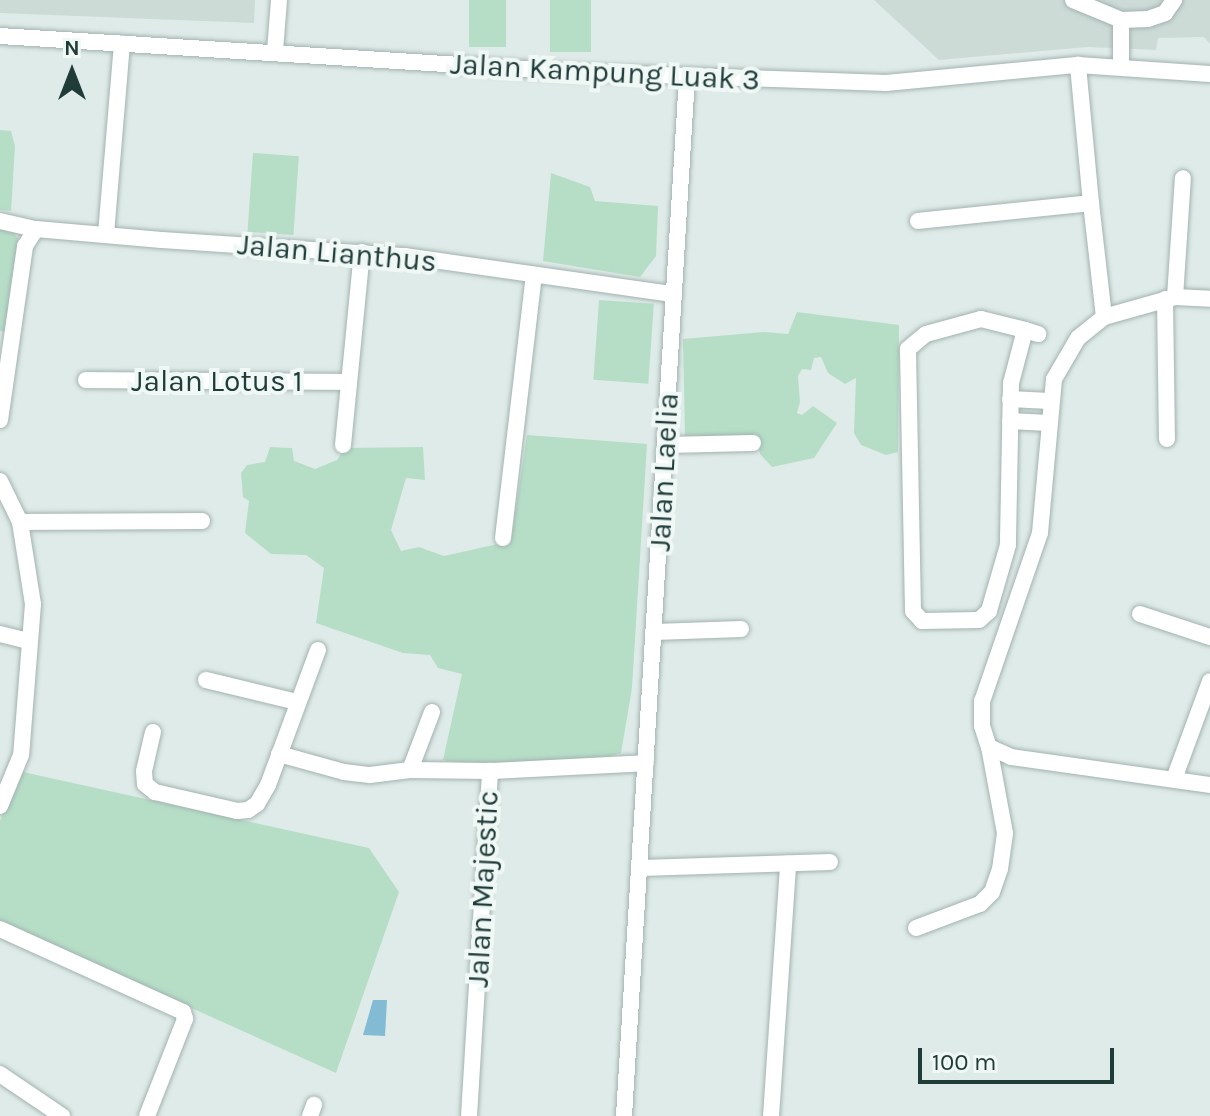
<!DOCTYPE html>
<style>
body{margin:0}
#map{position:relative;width:1210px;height:1116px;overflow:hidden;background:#dfebe8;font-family:Karla,sans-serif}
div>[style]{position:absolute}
.built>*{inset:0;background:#cddbd7}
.green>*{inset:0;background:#b6dec7;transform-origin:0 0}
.water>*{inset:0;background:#83bbd5}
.roads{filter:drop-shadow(0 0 2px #a2b3b0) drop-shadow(0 0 2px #a2b3b0)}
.minor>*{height:16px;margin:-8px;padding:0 8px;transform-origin:8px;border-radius:8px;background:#fff}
span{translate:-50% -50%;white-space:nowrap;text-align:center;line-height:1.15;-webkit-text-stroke:8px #f0f8f5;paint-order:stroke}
.street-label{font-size:30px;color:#1f3c39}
.north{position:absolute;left:32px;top:32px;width:80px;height:80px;-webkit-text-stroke:6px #f0f8f5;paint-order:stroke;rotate:0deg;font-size:22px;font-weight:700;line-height:32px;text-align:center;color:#1f3c39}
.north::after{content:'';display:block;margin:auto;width:28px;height:36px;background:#1f3c39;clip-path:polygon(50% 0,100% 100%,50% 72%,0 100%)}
.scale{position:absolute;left:918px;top:1048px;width:196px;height:36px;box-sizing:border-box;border:4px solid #1f3c39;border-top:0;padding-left:10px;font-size:24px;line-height:28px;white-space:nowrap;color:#1f3c39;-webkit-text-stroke:6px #f0f8f5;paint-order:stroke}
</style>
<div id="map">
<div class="built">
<div style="clip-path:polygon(0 0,255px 0,254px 23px,0 13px)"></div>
<div style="clip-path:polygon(874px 0,1210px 0,1210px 44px,1204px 37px,1158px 38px,1156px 50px,1088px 47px,939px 60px)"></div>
</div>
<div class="green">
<div style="left:469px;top:0;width:37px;height:47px"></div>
<div style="left:550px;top:0;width:41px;height:52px"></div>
<div style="clip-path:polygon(0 130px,11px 131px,15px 146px,11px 211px,0 210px)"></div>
<div style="left:253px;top:153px;width:46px;height:79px;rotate:4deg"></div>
<div style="clip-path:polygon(551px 173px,590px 187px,595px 201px,658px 206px,656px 256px,640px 277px,543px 261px)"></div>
<div style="clip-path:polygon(0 229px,13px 230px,18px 239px,7px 332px,0 331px)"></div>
<div style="left:599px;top:300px;width:55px;height:80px;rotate:4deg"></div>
<div style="clip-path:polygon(797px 312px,899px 325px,898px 452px,886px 455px,861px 445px,854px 433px,856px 378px,845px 384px,828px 373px,821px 357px,814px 358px,811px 370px,802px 369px,798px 376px,800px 402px,797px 413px,802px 415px,813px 406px,837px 423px,814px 458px,772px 467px,760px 454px,757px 438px,685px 436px,683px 339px,765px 332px,788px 334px)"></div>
<div style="clip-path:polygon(527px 435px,647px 444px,632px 688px,621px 753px,602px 759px,471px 765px,443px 760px,462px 674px,438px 668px,430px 655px,403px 653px,316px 623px,324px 568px,306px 555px,271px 554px,245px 533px,249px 501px,243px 497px,241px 473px,247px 465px,265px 462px,270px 447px,292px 448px,294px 461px,315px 469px,337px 460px,345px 448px,423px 447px,425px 480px,406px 478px,391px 530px,401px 551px,419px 547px,444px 556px,511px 541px)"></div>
<div style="clip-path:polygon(23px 772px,369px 848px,399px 892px,336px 1073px,0 922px,0 821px,16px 781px)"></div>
</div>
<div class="water">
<div style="clip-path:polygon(373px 1000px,387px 1000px,385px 1036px,363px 1035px)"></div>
</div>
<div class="roads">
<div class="minor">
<div style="left:1073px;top:0;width:52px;rotate:22.6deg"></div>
<div style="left:1121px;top:20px;width:47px;rotate:90deg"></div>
<div style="left:1121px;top:20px;width:27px;rotate:-2deg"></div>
<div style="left:1148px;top:19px;width:18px;rotate:-19deg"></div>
<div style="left:1165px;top:13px;width:16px;rotate:-55deg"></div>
<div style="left:0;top:36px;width:574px;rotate:3.6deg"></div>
<div style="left:573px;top:72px;width:258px;rotate:2deg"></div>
<div style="left:831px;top:81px;width:55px;rotate:2.1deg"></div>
<div style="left:886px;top:83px;width:193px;rotate:-5.4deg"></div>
<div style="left:1078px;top:65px;width:132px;rotate:3.9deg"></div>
<div style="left:275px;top:51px;width:51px;rotate:-85.5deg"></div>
<div style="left:1091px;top:203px;width:115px;rotate:83.5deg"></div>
<div style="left:1104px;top:317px;width:33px;rotate:141deg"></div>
<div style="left:1078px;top:338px;width:48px;rotate:120.3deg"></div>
<div style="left:1054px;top:379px;width:155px;rotate:95.2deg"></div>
<div style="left:1040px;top:533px;width:178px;rotate:109deg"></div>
<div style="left:982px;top:701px;width:25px;rotate:90deg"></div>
<div style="left:982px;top:726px;width:22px;rotate:72deg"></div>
<div style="left:989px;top:747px;width:24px;rotate:24deg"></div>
<div style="left:1011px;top:757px;width:201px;rotate:8deg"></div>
<div style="left:0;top:221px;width:37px;rotate:13deg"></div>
<div style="left:36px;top:229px;width:126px;rotate:5deg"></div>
<div style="left:162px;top:240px;width:244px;rotate:3.8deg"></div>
<div style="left:405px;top:256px;width:271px;rotate:8.1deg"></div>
<div style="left:918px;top:221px;width:174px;rotate:-5.9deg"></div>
<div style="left:1091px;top:203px;width:139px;rotate:-95.4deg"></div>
<div style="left:106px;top:234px;width:191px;rotate:-85.2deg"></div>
<div style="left:1175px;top:297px;width:119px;rotate:-86.2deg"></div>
<div style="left:1165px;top:299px;width:140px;rotate:89.2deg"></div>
<div style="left:1104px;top:317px;width:74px;rotate:-15.7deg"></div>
<div style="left:1175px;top:297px;width:35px;rotate:3deg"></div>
<div style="left:1025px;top:330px;width:55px;rotate:104.8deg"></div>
<div style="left:1011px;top:383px;width:162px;rotate:91.1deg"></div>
<div style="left:1008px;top:545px;width:69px;rotate:106.1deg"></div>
<div style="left:989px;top:611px;width:13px;rotate:138deg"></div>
<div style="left:979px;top:620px;width:57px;rotate:179deg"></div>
<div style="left:922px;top:621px;width:13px;rotate:-132deg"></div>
<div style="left:913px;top:611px;width:262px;rotate:-91.1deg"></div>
<div style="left:908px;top:349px;width:23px;rotate:-40deg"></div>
<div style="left:926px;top:334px;width:57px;rotate:-15.3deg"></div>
<div style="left:981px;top:319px;width:45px;rotate:14deg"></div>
<div style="left:1025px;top:330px;width:14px;rotate:17deg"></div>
<div style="left:86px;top:380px;width:262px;rotate:0.4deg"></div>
<div style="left:1010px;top:399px;width:39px;rotate:3deg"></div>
<div style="left:0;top:420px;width:176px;rotate:-81.8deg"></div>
<div style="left:25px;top:246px;width:20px;rotate:-57deg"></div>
<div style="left:1010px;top:421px;width:38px;rotate:3deg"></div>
<div style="left:343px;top:445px;width:194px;rotate:-84.4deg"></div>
<div style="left:666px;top:445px;width:87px;rotate:-1.3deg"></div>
<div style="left:0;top:481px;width:46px;rotate:64deg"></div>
<div style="left:20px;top:522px;width:83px;rotate:81deg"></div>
<div style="left:33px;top:604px;width:151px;rotate:94.5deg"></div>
<div style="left:21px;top:755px;width:55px;rotate:112.4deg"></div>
<div style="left:20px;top:522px;width:182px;rotate:-0.3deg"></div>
<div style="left:503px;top:538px;width:265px;rotate:-83.3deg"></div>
<div style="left:1140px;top:614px;width:74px;rotate:18.2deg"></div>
<div style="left:655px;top:632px;width:86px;rotate:-2deg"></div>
<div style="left:0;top:634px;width:30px;rotate:14deg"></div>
<div style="left:206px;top:680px;width:94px;rotate:13.6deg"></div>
<div style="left:153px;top:732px;width:40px;rotate:103deg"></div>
<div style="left:144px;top:771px;width:13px;rotate:86deg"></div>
<div style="left:145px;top:784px;width:13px;rotate:39deg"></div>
<div style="left:155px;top:792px;width:84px;rotate:13deg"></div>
<div style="left:237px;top:811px;width:11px;rotate:-5deg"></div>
<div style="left:248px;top:810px;width:11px;rotate:-34deg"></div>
<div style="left:257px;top:804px;width:22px;rotate:-60deg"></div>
<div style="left:268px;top:785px;width:144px;rotate:-69.7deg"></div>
<div style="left:279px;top:754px;width:67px;rotate:15.5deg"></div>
<div style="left:344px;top:772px;width:26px;rotate:7deg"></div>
<div style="left:370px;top:775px;width:40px;rotate:-7.1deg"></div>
<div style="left:410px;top:770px;width:80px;rotate:0.7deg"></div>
<div style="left:410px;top:770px;width:62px;rotate:-69.2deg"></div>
<div style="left:1174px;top:779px;width:104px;rotate:-69.8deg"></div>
<div style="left:641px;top:868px;width:189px;rotate:-1.8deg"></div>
<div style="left:916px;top:928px;width:68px;rotate:-20.6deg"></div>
<div style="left:980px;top:904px;width:17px;rotate:-45deg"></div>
<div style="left:992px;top:892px;width:24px;rotate:-71deg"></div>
<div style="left:1000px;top:869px;width:36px;rotate:-82deg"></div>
<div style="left:1005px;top:833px;width:87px;rotate:-100.5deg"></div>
<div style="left:0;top:929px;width:201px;rotate:24.4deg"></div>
<div style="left:183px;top:1012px;width:7px;rotate:74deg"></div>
<div style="left:185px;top:1019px;width:104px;rotate:111.4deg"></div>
<div style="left:0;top:1074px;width:75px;rotate:34.1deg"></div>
<div style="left:310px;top:1116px;width:12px;rotate:-70deg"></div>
<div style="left:469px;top:1116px;width:346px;rotate:-86.5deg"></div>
<div style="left:490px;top:771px;width:156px;rotate:-2.9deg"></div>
<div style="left:624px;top:1116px;width:1041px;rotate:-86.53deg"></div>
<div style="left:771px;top:1116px;width:253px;rotate:-86.1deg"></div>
</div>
</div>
<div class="street-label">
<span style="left:605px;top:72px;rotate:3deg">Jalan Kampung Luak 3</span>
<span style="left:337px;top:253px;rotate:5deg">Jalan Lianthus</span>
<span style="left:217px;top:381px">Jalan Lotus 1</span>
<span style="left:664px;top:472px;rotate:-87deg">Jalan Laelia</span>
<span style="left:483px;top:889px;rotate:-87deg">Jalan Majestic</span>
</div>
<div class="north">N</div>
<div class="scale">100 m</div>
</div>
